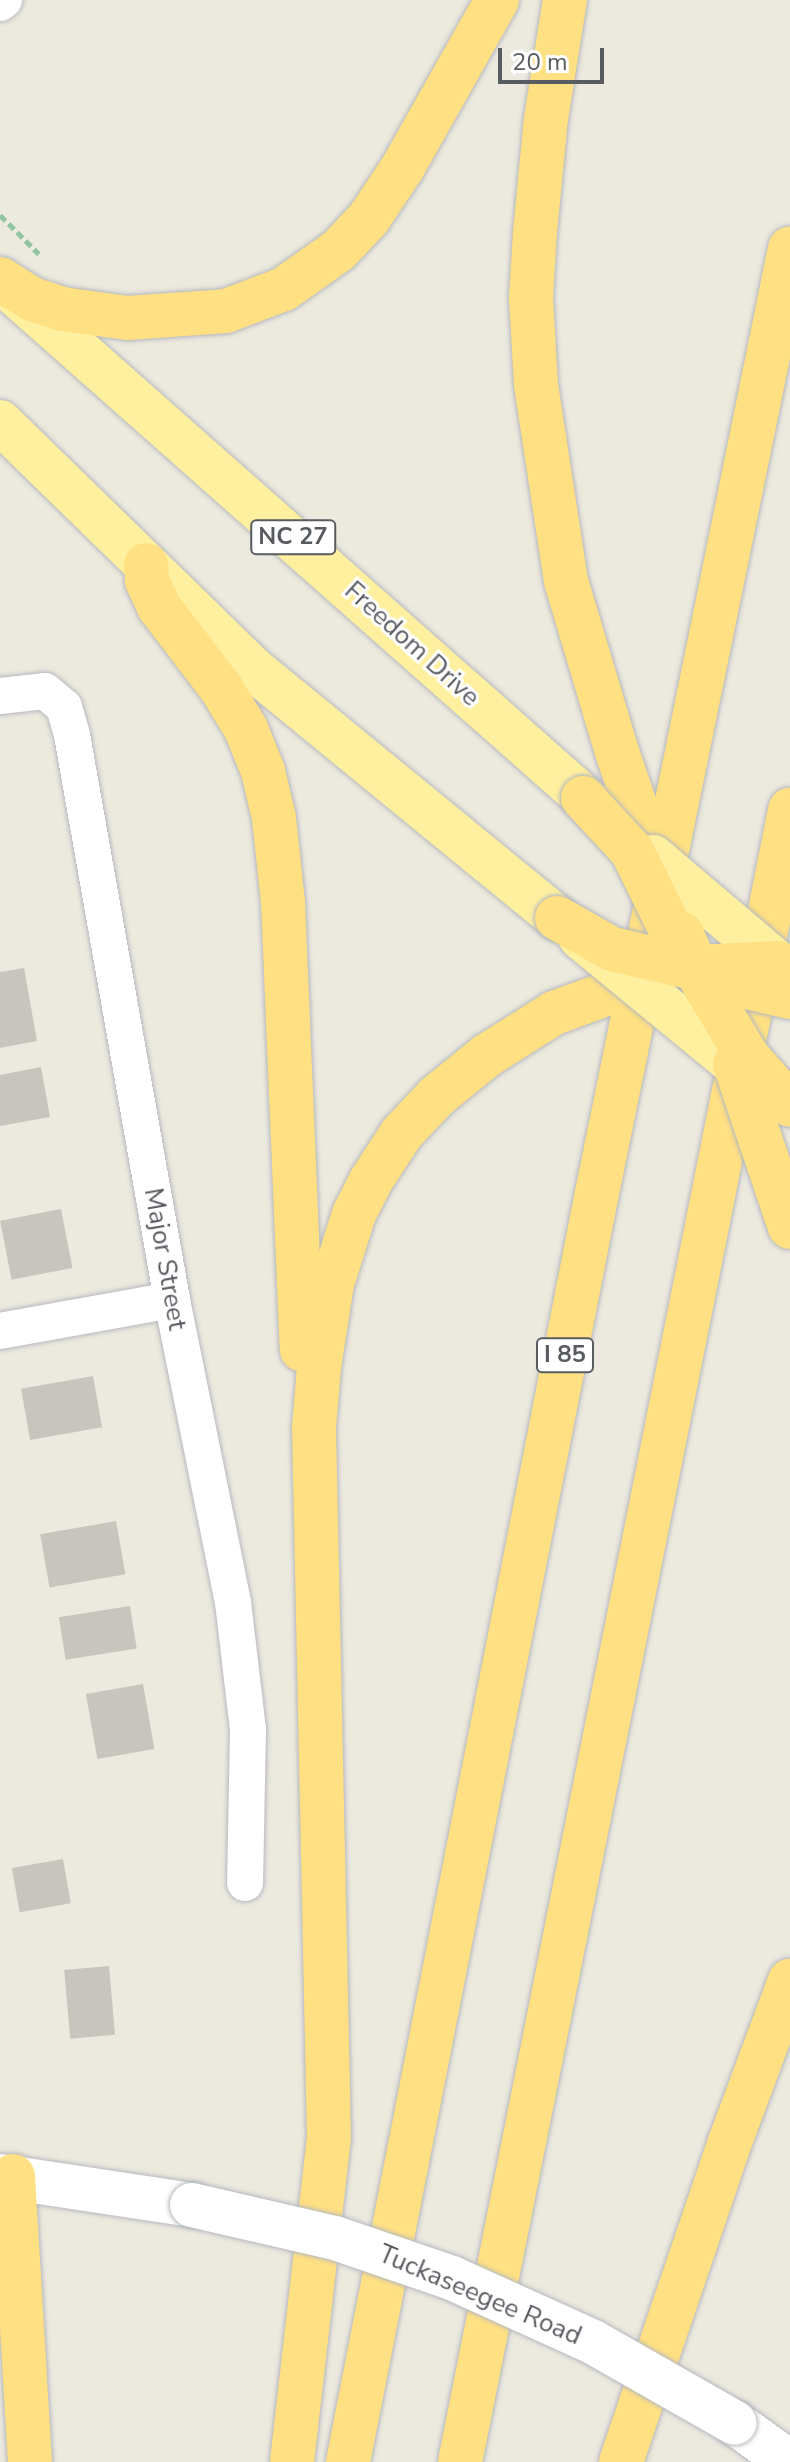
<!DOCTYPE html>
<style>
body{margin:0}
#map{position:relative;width:790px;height:2462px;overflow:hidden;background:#ece9de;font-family:"Nunito Sans",sans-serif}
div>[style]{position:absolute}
.building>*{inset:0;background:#c8c5be;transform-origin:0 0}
.path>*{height:5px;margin-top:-2.5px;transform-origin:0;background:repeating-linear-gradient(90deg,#92c6a1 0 8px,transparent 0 12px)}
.roads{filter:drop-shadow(0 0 2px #b7b9be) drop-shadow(0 0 2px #b7b9be)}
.street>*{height:36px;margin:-18px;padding:0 18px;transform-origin:18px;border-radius:18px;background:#fff}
.secondary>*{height:44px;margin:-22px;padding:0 22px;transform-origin:22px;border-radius:22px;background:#fff}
.primary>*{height:44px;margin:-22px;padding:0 22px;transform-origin:22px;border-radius:22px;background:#fff0a0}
.highway>*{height:44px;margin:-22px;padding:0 22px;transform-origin:22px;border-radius:22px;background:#ffe082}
.bridges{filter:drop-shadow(0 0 2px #b5b8be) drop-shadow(0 0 2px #b5b8be)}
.secondary-bridge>*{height:44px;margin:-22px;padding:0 22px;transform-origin:22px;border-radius:22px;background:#fff}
.primary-bridge>*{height:44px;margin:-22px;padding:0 22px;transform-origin:22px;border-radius:22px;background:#fff0a0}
.highway-bridge>*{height:44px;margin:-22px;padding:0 22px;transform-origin:22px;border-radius:22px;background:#ffe082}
span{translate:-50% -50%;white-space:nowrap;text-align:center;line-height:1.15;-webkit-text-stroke:6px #fff;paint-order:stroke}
.shield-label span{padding:2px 6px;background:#fff;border:2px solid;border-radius:6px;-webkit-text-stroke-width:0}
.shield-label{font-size:24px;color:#585b60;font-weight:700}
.street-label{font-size:26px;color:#585b60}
.scale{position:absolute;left:498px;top:48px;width:106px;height:36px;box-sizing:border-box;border:4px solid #585b60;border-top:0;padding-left:10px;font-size:24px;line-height:28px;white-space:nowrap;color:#585b60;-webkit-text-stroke:6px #fff;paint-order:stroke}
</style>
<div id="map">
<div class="building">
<div style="clip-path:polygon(24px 968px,37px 1041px,0 1048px,0 972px)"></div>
<div style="clip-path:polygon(41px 1067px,50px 1117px,0 1126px,0 1075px)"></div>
<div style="left:61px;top:1209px;width:60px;height:62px;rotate:79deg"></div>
<div style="left:93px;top:1376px;width:52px;height:73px;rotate:80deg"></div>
<div style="left:116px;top:1521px;width:54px;height:77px;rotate:80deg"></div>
<div style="left:130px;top:1606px;width:43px;height:72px;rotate:81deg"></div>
<div style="left:143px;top:1684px;width:66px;height:58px;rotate:80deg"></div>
<div style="left:63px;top:1859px;width:45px;height:52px;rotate:80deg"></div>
<div style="left:109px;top:1966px;width:69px;height:45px;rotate:85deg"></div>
</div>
<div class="path">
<div style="left:0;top:215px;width:55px;rotate:45deg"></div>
</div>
<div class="roads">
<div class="street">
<div style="left:0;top:3px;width:5px;rotate:-37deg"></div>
<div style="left:0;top:696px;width:45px;rotate:-6.3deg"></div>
<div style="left:45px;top:691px;width:25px;rotate:40deg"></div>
<div style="left:64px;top:707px;width:29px;rotate:74deg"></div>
<div style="left:72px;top:735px;width:574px;rotate:79.96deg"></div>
<div style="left:172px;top:1300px;width:308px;rotate:78.6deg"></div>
<div style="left:233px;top:1602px;width:128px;rotate:83.3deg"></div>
<div style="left:248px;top:1729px;width:154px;rotate:91.1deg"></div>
<div style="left:0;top:1331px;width:175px;rotate:-10.2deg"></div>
</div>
<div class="secondary">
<div style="left:0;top:2176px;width:194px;rotate:8.6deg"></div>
<div style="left:735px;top:2423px;width:67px;rotate:35.8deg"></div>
</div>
<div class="primary">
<div style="left:14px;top:293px;width:798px;rotate:41.5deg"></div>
<div style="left:0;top:422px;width:352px;rotate:44.3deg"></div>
<div style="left:252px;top:668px;width:394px;rotate:39.3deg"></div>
</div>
<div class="highway">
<div style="left:565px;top:0;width:120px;rotate:99.1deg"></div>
<div style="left:546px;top:118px;width:115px;rotate:95.5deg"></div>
<div style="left:535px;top:232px;width:66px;rotate:93.5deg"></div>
<div style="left:531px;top:298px;width:87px;rotate:86.7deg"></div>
<div style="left:536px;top:385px;width:198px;rotate:81.3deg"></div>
<div style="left:566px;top:581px;width:178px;rotate:73.4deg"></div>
<div style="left:617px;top:752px;width:111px;rotate:71.1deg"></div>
<div style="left:0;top:279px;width:38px;rotate:32deg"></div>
<div style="left:32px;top:299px;width:32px;rotate:18deg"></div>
<div style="left:62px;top:309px;width:66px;rotate:7.9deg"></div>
<div style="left:127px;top:318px;width:99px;rotate:-4deg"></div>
<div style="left:226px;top:311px;width:62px;rotate:-20.8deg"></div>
<div style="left:284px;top:289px;width:67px;rotate:-35.3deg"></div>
<div style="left:339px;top:250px;width:44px;rotate:-46.8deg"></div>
<div style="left:369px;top:218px;width:61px;rotate:-56.3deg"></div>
<div style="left:403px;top:167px;width:192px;rotate:-60.6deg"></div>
<div style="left:146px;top:565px;width:16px;rotate:86deg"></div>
<div style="left:147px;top:581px;width:29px;rotate:65deg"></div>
<div style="left:159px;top:607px;width:102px;rotate:52.6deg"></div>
<div style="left:221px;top:688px;width:48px;rotate:58.6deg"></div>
<div style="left:246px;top:729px;width:45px;rotate:68deg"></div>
<div style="left:263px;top:771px;width:48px;rotate:76.8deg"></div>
<div style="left:274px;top:818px;width:84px;rotate:83.9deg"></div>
<div style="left:283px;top:902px;width:448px;rotate:87.6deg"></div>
<div style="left:13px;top:2176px;width:287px;rotate:86.6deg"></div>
<div style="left:292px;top:2462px;width:326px;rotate:-83.5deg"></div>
<div style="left:329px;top:2138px;width:710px;rotate:-91.21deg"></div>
<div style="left:314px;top:1428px;width:61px;rotate:-85.3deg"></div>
<div style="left:319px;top:1367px;width:84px;rotate:-81.1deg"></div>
<div style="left:332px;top:1284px;width:73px;rotate:-72.6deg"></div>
<div style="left:354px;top:1214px;width:36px;rotate:-63deg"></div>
<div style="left:370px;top:1182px;width:59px;rotate:-56.9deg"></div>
<div style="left:402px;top:1133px;width:51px;rotate:-46.6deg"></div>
<div style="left:437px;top:1096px;width:63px;rotate:-39.2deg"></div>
<div style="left:486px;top:1056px;width:80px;rotate:-32.3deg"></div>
<div style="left:554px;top:1013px;width:87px;rotate:-20.1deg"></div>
<div style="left:348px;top:2462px;width:1293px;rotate:-78.9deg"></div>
<div style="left:597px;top:1193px;width:964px;rotate:-78.45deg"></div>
<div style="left:460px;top:2462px;width:1685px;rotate:-78.7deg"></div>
<div style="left:621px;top:2462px;width:338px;rotate:-71.2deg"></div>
<div style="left:730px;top:2142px;width:172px;rotate:-69.6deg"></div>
</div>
</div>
<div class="bridges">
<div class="secondary-bridge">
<div style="left:192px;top:2205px;width:147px;rotate:13deg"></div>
<div style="left:335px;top:2238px;width:124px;rotate:18.9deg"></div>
<div style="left:452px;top:2278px;width:155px;rotate:24.4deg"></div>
<div style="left:593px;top:2342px;width:163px;rotate:29.7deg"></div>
</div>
<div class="primary-bridge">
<div style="left:653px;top:857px;width:180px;rotate:40.3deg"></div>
<div style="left:580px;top:937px;width:239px;rotate:39.4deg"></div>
</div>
<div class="highway-bridge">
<div style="left:583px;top:798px;width:72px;rotate:47.2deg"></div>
<div style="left:632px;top:851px;width:129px;rotate:63.8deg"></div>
<div style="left:557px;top:918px;width:63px;rotate:29.4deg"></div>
<div style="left:612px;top:949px;width:79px;rotate:13.2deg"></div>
<div style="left:682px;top:934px;width:36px;rotate:67deg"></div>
<div style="left:696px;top:967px;width:83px;rotate:-2.8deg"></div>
<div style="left:701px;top:979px;width:90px;rotate:59.1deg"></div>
<div style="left:747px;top:1056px;width:65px;rotate:48.7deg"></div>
<div style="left:722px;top:981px;width:70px;rotate:13.2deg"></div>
<div style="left:735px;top:1064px;width:172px;rotate:71.4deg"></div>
</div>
</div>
<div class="shield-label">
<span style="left:293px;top:537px">NC 27</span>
<span style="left:565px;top:1355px">I 85</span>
</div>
<div class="street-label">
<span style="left:412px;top:644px;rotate:42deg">Freedom Drive</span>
<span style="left:165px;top:1259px;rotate:80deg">Major Street</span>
<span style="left:480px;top:2295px;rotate:23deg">Tuckaseegee Road</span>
</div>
<div class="scale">20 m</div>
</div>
